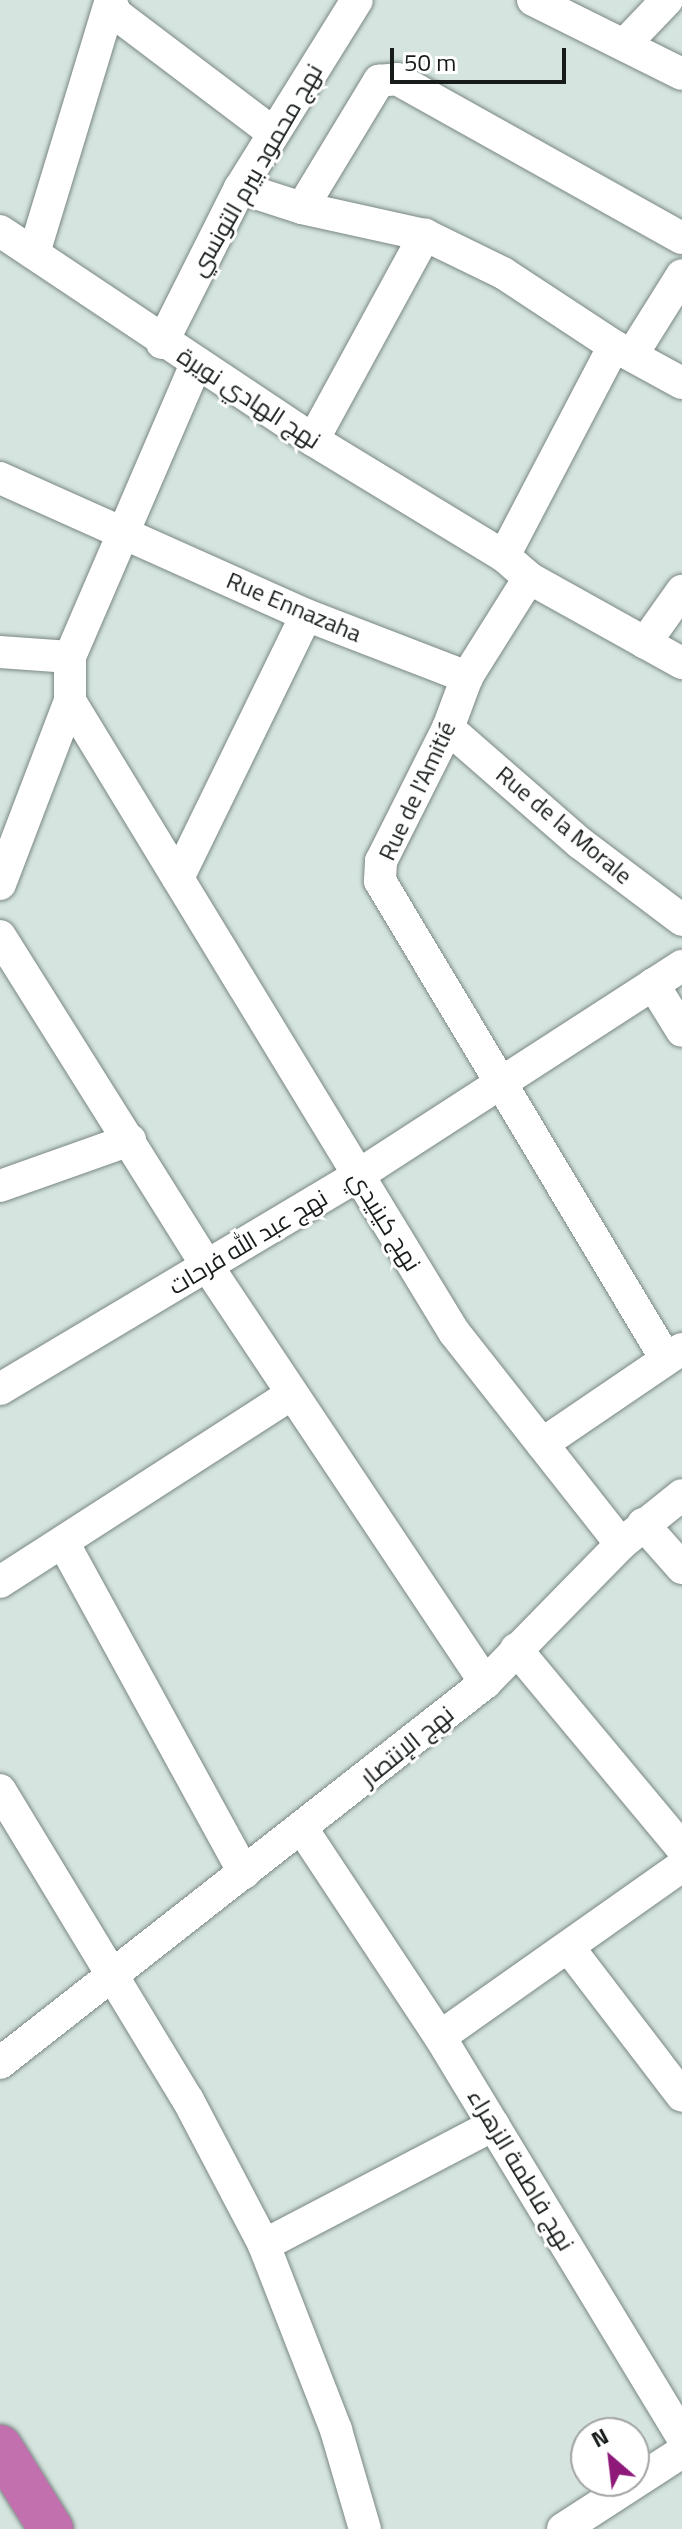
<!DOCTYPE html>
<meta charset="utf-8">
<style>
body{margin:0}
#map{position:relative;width:682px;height:2529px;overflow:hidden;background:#d5e4df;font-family:"Titillium Web",Cairo,sans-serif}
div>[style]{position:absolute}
.roads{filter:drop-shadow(0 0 2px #7a8783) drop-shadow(0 0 2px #7a8783)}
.minor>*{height:32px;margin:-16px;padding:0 16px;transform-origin:16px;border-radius:16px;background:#fff}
.highway>*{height:44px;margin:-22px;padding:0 22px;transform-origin:22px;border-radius:22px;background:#c370ae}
span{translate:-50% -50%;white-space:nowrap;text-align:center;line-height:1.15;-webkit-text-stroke:6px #fff;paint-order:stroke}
.street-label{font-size:24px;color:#171c1b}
.north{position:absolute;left:570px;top:2417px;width:80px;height:80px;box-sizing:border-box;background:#fff;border:2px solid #a2a4a4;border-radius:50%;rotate:332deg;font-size:22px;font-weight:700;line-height:32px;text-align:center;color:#171c1b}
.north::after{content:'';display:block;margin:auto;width:28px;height:36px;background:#8e1979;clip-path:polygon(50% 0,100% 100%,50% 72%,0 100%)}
.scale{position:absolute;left:390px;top:48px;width:176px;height:36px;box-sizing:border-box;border:4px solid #171c1b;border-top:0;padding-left:10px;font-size:24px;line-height:28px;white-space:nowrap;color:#171c1b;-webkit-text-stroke:6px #fff;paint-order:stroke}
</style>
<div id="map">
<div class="roads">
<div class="minor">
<div style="left:110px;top:0;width:15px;rotate:67deg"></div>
<div style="left:116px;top:14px;width:196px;rotate:37.1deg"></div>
<div style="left:533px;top:0;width:166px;rotate:26.4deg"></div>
<div style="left:624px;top:45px;width:62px;rotate:-46.3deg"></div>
<div style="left:240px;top:188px;width:65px;rotate:17.9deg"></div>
<div style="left:302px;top:208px;width:126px;rotate:12.4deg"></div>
<div style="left:425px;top:235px;width:87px;rotate:26deg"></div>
<div style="left:503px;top:273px;width:133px;rotate:33.3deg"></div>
<div style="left:614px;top:346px;width:77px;rotate:28.6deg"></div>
<div style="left:302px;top:208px;width:149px;rotate:-58.8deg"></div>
<div style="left:379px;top:81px;width:18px;rotate:-6deg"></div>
<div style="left:397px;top:79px;width:326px;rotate:29.2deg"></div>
<div style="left:0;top:231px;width:376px;rotate:33.7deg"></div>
<div style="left:313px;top:440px;width:223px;rotate:31.3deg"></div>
<div style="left:504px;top:556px;width:33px;rotate:41deg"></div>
<div style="left:529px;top:578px;width:117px;rotate:122.1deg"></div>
<div style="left:467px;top:677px;width:54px;rotate:110.4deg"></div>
<div style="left:448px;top:728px;width:149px;rotate:116.7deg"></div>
<div style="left:381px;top:861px;width:20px;rotate:93deg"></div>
<div style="left:380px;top:881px;width:557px;rotate:59.11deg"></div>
<div style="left:34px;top:253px;width:258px;rotate:-73.1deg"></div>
<div style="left:162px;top:343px;width:174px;rotate:-63.3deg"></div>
<div style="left:240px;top:188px;width:221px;rotate:-58.1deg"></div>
<div style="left:632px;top:355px;width:94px;rotate:-58deg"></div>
<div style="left:196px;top:364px;width:319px;rotate:113.3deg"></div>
<div style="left:70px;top:657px;width:44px;rotate:90deg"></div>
<div style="left:70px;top:701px;width:739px;rotate:58.68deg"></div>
<div style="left:454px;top:1332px;width:270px;rotate:51.8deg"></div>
<div style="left:313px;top:440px;width:234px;rotate:-61.4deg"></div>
<div style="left:0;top:478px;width:335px;rotate:24.1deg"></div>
<div style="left:306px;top:615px;width:173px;rotate:21.1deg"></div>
<div style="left:504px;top:556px;width:237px;rotate:-62.4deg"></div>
<div style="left:529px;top:578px;width:175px;rotate:29.1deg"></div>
<div style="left:645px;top:643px;width:64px;rotate:-54.6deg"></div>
<div style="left:0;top:652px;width:70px;rotate:4.1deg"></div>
<div style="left:448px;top:728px;width:175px;rotate:41.1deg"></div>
<div style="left:580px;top:843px;width:128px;rotate:37deg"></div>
<div style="left:178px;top:878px;width:292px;rotate:-64deg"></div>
<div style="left:0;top:884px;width:196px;rotate:-69.1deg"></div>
<div style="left:0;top:936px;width:391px;rotate:57.9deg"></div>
<div style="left:208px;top:1267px;width:500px;rotate:56.3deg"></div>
<div style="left:653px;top:984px;width:55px;rotate:58.3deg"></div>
<div style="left:0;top:1186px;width:138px;rotate:-19.5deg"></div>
<div style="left:0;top:1389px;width:416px;rotate:-30.8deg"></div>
<div style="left:357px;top:1176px;width:387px;rotate:-32.9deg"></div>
<div style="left:542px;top:1444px;width:169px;rotate:-34.2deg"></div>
<div style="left:643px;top:1524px;width:59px;rotate:48.4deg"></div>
<div style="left:64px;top:1544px;width:375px;rotate:61.3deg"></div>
<div style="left:0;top:1582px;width:347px;rotate:-32.8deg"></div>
<div style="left:516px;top:1649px;width:259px;rotate:50.2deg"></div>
<div style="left:0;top:1790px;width:363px;rotate:58.8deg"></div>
<div style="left:188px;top:2100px;width:164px;rotate:62.3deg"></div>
<div style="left:264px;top:2245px;width:199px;rotate:68.7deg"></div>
<div style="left:336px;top:2430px;width:103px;rotate:73.7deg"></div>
<div style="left:303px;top:1830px;width:248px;rotate:56.5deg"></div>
<div style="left:682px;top:1866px;width:296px;rotate:144.8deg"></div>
<div style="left:440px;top:2037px;width:467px;rotate:58.8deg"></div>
<div style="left:569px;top:1948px;width:186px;rotate:52.6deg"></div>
<div style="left:0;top:2063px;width:616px;rotate:-38.08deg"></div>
<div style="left:485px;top:1683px;width:194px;rotate:-45.6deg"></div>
<div style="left:621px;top:1544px;width:78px;rotate:-38.8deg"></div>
<div style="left:264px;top:2245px;width:259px;rotate:-27.6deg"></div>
<div style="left:563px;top:2529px;width:142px;rotate:-32.9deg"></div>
</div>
<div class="highway">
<div style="left:0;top:2447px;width:97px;rotate:58.1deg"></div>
</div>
</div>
<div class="street-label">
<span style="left:256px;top:170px;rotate:-60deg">نهج محمود بيرم التونسي</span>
<span style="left:249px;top:398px;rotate:33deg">نهج الهادي نويرة</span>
<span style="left:294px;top:607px;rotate:23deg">Rue Ennazaha</span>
<span style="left:417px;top:791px;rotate:-65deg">Rue de l'Amitié</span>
<span style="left:564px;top:825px;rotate:40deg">Rue de la Morale</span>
<span style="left:385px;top:1221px;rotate:58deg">نهج كينيدي</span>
<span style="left:248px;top:1242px;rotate:-31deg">نهج عبد الله فرحات</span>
<span style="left:407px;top:1746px;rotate:-39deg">نهج الإنتصار</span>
<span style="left:521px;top:2170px;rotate:59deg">نهج فاطمة الزهراء</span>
</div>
<div class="north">N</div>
<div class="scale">50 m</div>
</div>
